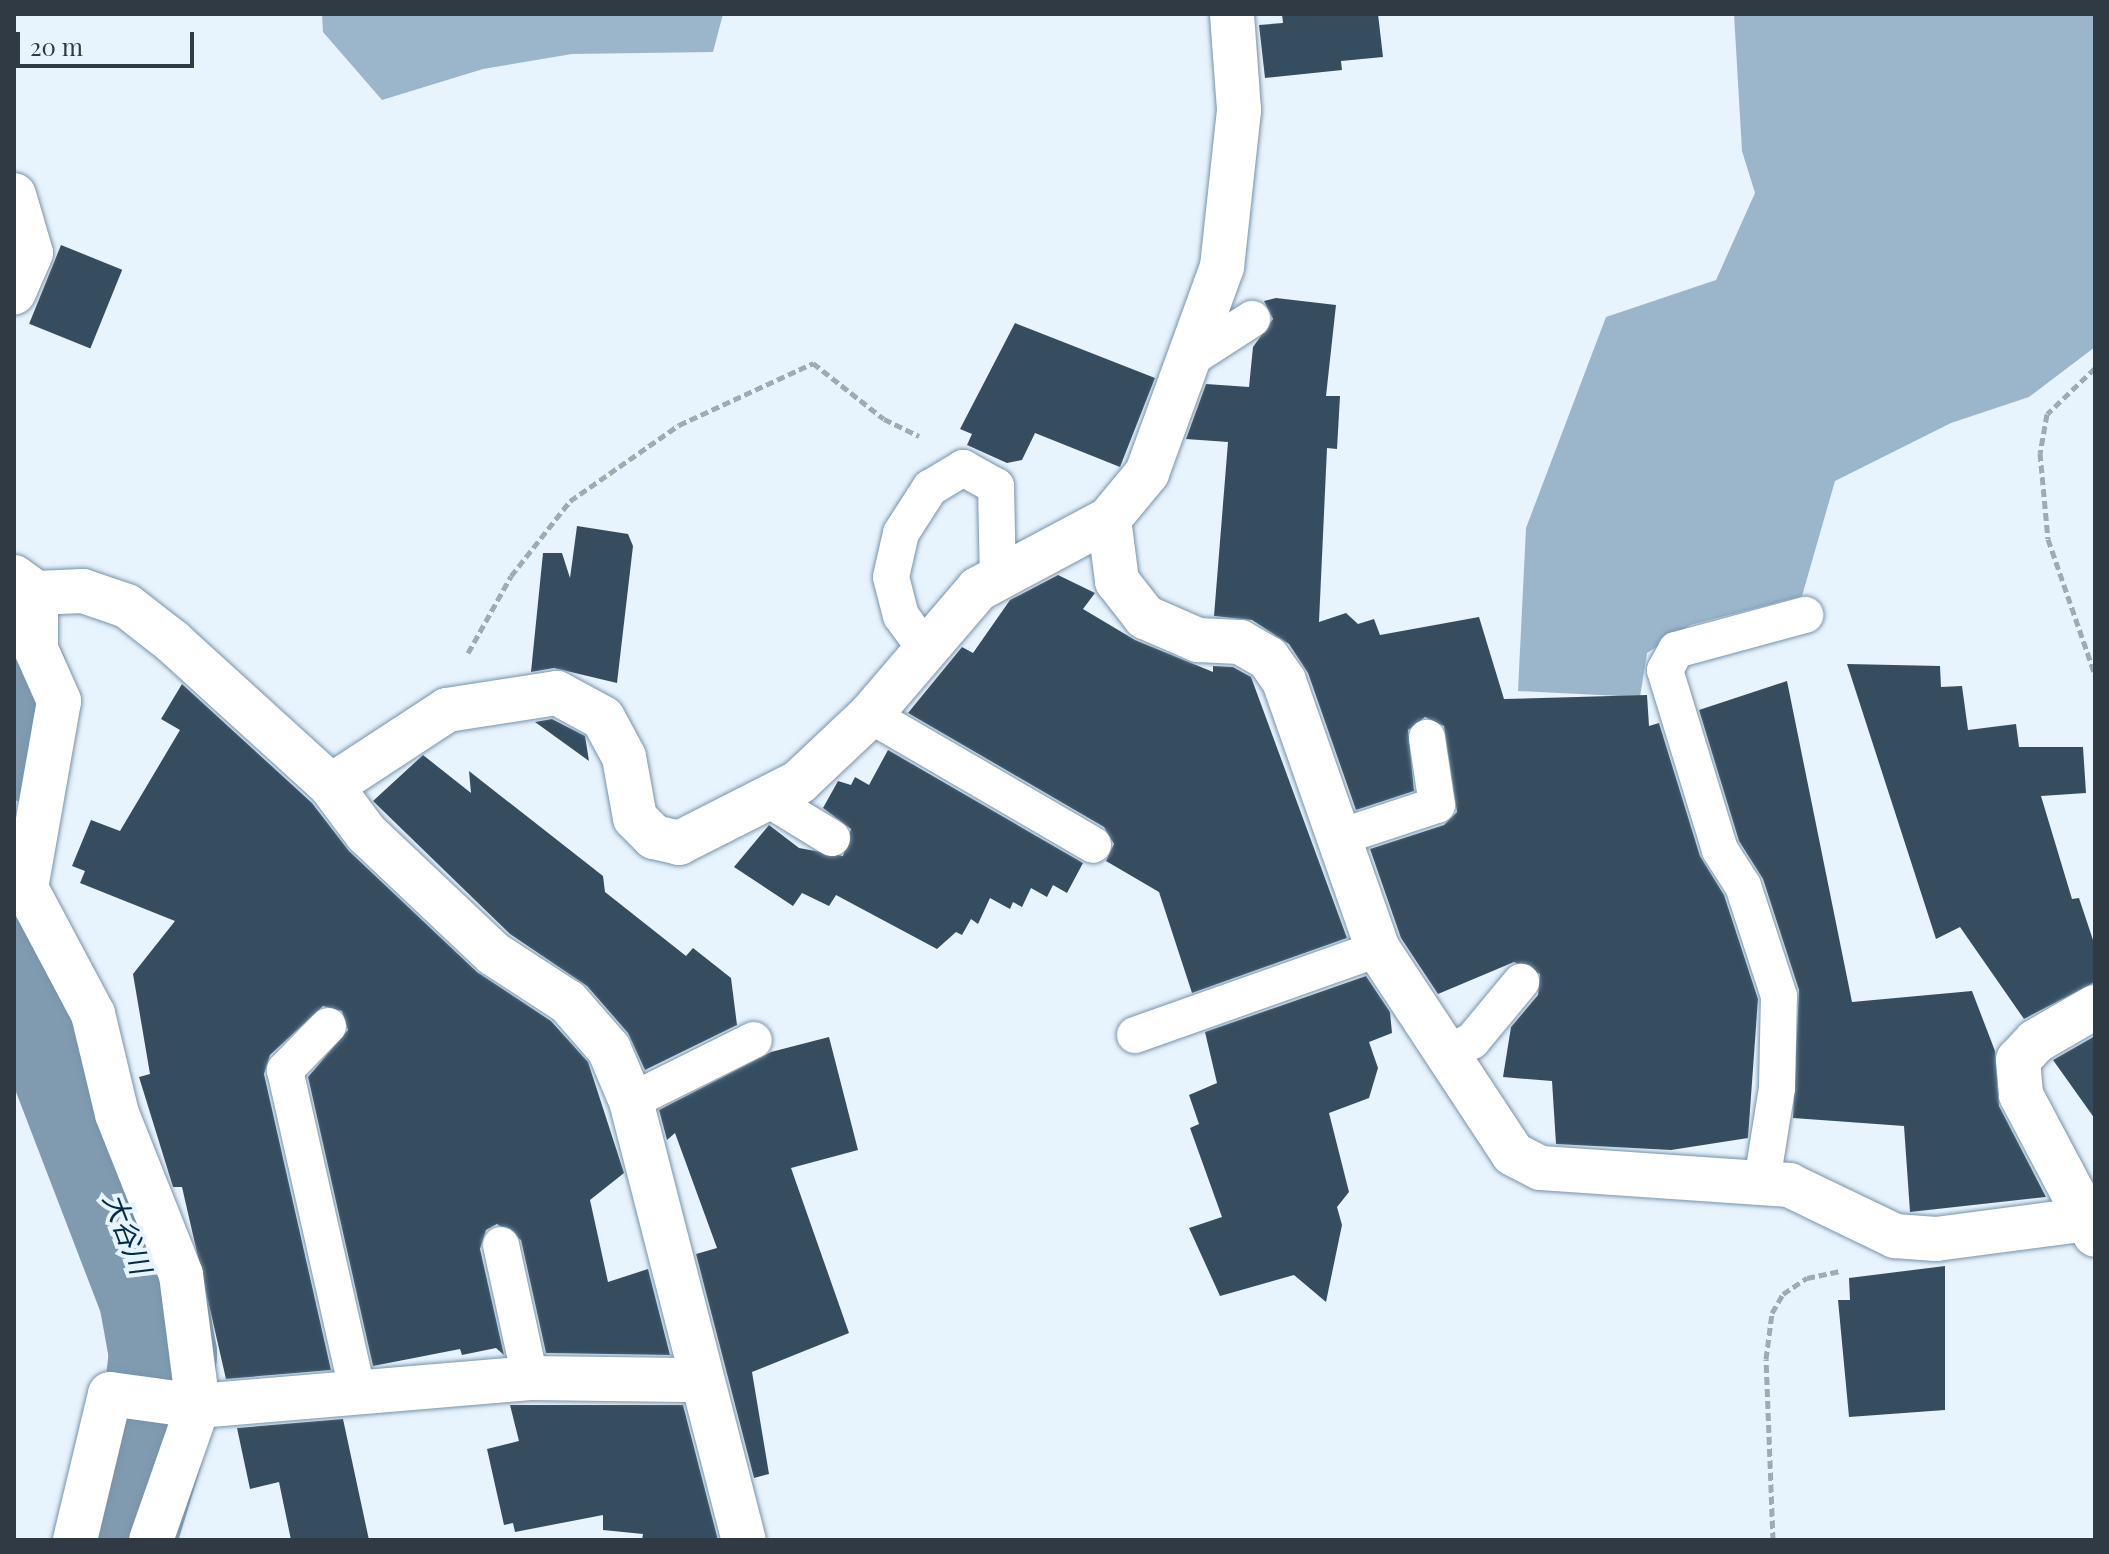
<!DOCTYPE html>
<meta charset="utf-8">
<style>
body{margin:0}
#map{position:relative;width:2109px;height:1554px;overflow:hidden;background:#e7f3fd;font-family:"Playfair Display","Noto Sans JP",serif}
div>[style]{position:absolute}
.forest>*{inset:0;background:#9bb6cb}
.river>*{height:108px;margin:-54px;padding:0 54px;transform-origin:54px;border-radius:54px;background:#809aaf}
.building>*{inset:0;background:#364d60;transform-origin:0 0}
.path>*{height:5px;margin-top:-2.5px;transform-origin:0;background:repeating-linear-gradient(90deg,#9faab4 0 8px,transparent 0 12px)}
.roads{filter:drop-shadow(0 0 2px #7793aa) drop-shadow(0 0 2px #7793aa)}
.lane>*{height:36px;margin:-18px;padding:0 18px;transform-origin:18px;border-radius:18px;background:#fff}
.street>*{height:44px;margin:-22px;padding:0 22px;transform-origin:22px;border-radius:22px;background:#fff}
span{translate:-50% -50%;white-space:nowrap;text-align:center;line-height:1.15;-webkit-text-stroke:8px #e7f3fd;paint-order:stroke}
.water-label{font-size:28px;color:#002d4b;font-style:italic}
.frame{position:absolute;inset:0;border:16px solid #2f3a44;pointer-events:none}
.scale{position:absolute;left:16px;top:32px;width:178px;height:36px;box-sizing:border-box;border:4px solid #2f3a44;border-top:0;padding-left:10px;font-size:24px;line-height:28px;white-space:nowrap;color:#2f3a44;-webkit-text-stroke:6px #e7f3fd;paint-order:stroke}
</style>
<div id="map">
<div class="forest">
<div style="clip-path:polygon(322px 14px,723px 14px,713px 52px,572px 54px,483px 69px,382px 100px,323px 32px)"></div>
<div style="clip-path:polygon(1734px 14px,2095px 14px,2095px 347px,2029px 397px,1951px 423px,1835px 481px,1802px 596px,1690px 625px,1647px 653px,1640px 697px,1518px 691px,1526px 528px,1606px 317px,1716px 280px,1755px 193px,1742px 151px)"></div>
</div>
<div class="river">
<div style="left:14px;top:676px;width:71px;rotate:90deg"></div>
<div style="left:14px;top:936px;width:389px;rotate:69deg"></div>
<div style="left:153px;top:1299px;width:56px;rotate:79.7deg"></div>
<div style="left:163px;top:1354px;width:85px;rotate:96.8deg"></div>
<div style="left:153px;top:1438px;width:107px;rotate:106.9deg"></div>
</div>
<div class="building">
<div style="clip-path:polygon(1282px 14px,1378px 14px,1383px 57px,1341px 61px,1342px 70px,1265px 78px,1259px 25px,1283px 23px)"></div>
<div style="left:61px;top:245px;width:66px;height:85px;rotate:22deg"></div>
<div style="clip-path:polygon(1276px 298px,1336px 305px,1326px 396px,1340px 396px,1337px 449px,1327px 448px,1319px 622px,1346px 613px,1358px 624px,1374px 619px,1380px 635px,1479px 617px,1504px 699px,1647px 695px,1649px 726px,1659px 723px,1700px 856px,1724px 895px,1758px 999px,1748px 1138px,1671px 1150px,1556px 1144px,1552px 1081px,1503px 1077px,1511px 1027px,1538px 995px,1540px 974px,1514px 962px,1438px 994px,1401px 938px,1370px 849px,1444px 825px,1457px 812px,1444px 726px,1425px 717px,1408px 730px,1414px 791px,1356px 810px,1308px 673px,1289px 644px,1252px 620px,1214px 616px,1228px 442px,1186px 439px,1206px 384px,1249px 387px,1253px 347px,1273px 319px,1264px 301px)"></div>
<div style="clip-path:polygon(1015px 323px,1155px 378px,1120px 467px,1035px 433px,1022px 460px,1007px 463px,967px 445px,972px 434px,960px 429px)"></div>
<div style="clip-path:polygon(577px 526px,628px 534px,633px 546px,617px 683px,554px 668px,531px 672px,543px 553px,562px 553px,570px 578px)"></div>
<div style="clip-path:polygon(1058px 575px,1095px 593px,1083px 609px,1135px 640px,1213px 672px,1213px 666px,1233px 667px,1251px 677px,1347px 938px,1192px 993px,1159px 892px,1106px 861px,1114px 844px,1104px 827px,908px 713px,962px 647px,973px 653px,1010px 600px)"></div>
<div style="clip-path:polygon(1847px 664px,1940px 666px,1941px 687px,1962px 686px,1968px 730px,2016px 724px,2019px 747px,2083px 747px,2086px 793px,2041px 796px,2072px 899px,2079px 898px,2095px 946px,2095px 982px,2024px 1019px,1960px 927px,1936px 939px)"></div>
<div style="clip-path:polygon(1787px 681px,1852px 1002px,1972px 991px,1995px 1051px,1999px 1106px,2046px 1197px,1910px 1212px,1904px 1126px,1793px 1118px,1799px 990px,1763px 879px,1739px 841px,1699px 710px)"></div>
<div style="clip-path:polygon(182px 684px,312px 803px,349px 851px,477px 972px,551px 1021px,588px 1062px,624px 1173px,590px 1200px,608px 1282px,648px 1269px,670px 1355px,546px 1353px,521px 1240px,497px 1224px,486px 1230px,480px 1249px,504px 1355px,496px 1348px,462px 1355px,460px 1349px,373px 1366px,308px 1077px,348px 1030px,342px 1011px,323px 1006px,270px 1055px,264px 1074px,331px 1370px,226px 1379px,182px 1187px,173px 1187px,139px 1077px,150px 1074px,133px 974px,175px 921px,80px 883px,85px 871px,72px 866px,91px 820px,120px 831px,180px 730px,161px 719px)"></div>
<div style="clip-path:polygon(552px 719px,585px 736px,589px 761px,535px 722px)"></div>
<div style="clip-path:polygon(888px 750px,1083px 863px,1067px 893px,1053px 885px,1047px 897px,1031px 888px,1022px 907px,1013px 902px,1010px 909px,990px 898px,978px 924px,971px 919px,962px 935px,956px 932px,937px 949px,836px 895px,829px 906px,802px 893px,793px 906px,734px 867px,769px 825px,799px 848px,843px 856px,851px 829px,823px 808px,838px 781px,851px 785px,855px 777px,869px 785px)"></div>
<div style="clip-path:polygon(423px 755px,471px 793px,469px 771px,603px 876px,605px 892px,686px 956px,693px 948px,731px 978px,737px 1025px,645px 1070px,628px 1033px,587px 986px,510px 934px,373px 801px)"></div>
<div style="clip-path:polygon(1366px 976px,1390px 1012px,1392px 1033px,1369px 1042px,1378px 1068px,1369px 1098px,1329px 1113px,1349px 1192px,1337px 1207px,1342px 1225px,1326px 1302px,1294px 1275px,1220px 1296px,1189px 1228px,1222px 1217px,1190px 1128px,1199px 1124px,1189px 1095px,1217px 1083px,1205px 1032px)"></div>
<div style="clip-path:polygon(2095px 1036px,2095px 1119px,2053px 1060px)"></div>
<div style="clip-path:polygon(829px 1037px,858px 1150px,791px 1168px,849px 1333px,752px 1372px,769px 1474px,754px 1478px,696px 1254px,717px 1248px,675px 1133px,667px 1140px,659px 1110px,771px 1052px)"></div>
<div style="clip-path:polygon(1945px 1266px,1945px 1410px,1849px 1417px,1838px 1300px,1850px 1300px,1849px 1278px)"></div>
<div style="clip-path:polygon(510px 1405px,683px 1405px,718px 1540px,642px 1540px,643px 1534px,603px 1530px,603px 1515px,515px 1532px,513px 1523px,504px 1525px,487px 1449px,519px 1441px)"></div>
<div style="clip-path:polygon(343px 1419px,369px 1540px,291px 1540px,279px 1482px,250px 1489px,237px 1428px)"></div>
</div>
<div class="path">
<div style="left:2095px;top:368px;width:66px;rotate:136.2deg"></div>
<div style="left:2047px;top:414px;width:40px;rotate:100deg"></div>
<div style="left:2040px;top:453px;width:86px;rotate:84.7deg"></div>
<div style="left:2048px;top:539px;width:144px;rotate:70.9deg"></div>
<div style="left:468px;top:653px;width:88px;rotate:-60.8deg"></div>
<div style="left:511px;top:576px;width:95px;rotate:-51.8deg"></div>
<div style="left:570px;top:501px;width:133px;rotate:-34.9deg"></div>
<div style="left:679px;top:425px;width:148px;rotate:-24.8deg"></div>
<div style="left:813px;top:363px;width:90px;rotate:38.3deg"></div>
<div style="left:884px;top:419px;width:39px;rotate:26deg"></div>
<div style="left:1773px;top:1540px;width:181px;rotate:-92.2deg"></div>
<div style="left:1766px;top:1359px;width:46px;rotate:-82.6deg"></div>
<div style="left:1772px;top:1313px;width:22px;rotate:-60deg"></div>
<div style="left:1783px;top:1294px;width:29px;rotate:-34deg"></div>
<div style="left:1807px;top:1278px;width:35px;rotate:-12deg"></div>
</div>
<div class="roads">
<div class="lane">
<div style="left:1190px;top:359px;width:74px;rotate:-32.8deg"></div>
<div style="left:923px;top:646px;width:37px;rotate:-126deg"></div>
<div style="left:901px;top:616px;width:40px;rotate:-104.4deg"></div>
<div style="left:891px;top:577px;width:45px;rotate:-77.2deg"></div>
<div style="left:901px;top:533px;width:54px;rotate:-57.2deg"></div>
<div style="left:930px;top:488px;width:39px;rotate:-31deg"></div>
<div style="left:963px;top:468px;width:38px;rotate:29deg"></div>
<div style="left:996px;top:486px;width:92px;rotate:88.8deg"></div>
<div style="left:870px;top:715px;width:258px;rotate:30.2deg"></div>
<div style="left:768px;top:799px;width:75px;rotate:31.4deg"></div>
<div style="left:1340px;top:837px;width:102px;rotate:-18.3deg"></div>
<div style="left:1437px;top:805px;width:68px;rotate:-98.5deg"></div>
<div style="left:328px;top:1026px;width:62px;rotate:134.3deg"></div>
<div style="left:285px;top:1070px;width:328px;rotate:77.3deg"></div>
<div style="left:1135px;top:1035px;width:258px;rotate:-19.5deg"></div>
<div style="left:1447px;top:1053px;width:28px;rotate:-26deg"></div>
<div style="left:1472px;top:1041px;width:77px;rotate:-50.3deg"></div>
<div style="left:631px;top:1101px;width:137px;rotate:-26.4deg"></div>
<div style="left:1762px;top:1181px;width:94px;rotate:-80.8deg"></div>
<div style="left:1777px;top:1088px;width:92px;rotate:-88.8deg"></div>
<div style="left:1779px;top:996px;width:116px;rotate:-108.1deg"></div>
<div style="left:1743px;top:886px;width:43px;rotate:-122.6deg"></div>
<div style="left:1720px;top:850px;width:188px;rotate:-107deg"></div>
<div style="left:1665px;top:670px;width:23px;rotate:-61deg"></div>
<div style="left:1676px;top:650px;width:134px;rotate:-15.2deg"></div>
<div style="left:501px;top:1245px;width:136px;rotate:77.7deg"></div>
</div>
<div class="street">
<div style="left:14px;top:195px;width:60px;rotate:73.7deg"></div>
<div style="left:31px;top:253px;width:43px;rotate:113.6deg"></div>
<div style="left:1109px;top:519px;width:63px;rotate:82.6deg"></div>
<div style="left:1117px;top:581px;width:46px;rotate:52.1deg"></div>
<div style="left:1145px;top:617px;width:58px;rotate:23.5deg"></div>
<div style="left:1198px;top:640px;width:42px;rotate:2.7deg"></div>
<div style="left:1240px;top:642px;width:32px;rotate:30deg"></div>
<div style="left:1268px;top:658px;width:28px;rotate:55deg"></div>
<div style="left:1284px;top:681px;width:284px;rotate:70.7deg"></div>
<div style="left:1378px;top:949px;width:245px;rotate:56.6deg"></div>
<div style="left:1513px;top:1154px;width:31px;rotate:27deg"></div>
<div style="left:1541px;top:1168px;width:249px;rotate:3.9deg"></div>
<div style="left:1789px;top:1185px;width:118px;rotate:25.7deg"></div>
<div style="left:1895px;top:1236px;width:41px;rotate:4.2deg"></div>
<div style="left:1936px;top:1239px;width:146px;rotate:-7.5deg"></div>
<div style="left:14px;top:577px;width:27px;rotate:36deg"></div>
<div style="left:36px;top:593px;width:47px;rotate:-2.4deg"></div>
<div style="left:83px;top:591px;width:46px;rotate:18.8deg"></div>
<div style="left:127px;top:606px;width:58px;rotate:38deg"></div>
<div style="left:173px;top:642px;width:214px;rotate:42.3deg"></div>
<div style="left:331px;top:786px;width:59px;rotate:53.3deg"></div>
<div style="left:366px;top:833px;width:176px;rotate:43.4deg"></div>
<div style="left:494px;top:954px;width:88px;rotate:33deg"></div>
<div style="left:568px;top:1002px;width:62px;rotate:48.9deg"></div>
<div style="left:609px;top:1049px;width:56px;rotate:67.1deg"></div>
<div style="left:631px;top:1101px;width:453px;rotate:75.6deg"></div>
<div style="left:36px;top:593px;width:56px;rotate:90deg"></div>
<div style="left:36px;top:649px;width:57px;rotate:66.1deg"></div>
<div style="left:59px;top:701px;width:190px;rotate:100deg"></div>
<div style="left:26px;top:888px;width:143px;rotate:62deg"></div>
<div style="left:93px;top:1014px;width:103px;rotate:76.5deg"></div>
<div style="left:117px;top:1114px;width:173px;rotate:68.3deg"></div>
<div style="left:181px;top:1275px;width:132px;rotate:82.6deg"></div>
<div style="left:198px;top:1406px;width:142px;rotate:109.3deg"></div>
<div style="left:331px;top:786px;width:139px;rotate:-33.2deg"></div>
<div style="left:447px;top:710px;width:111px;rotate:-8.8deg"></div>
<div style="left:557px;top:693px;width:52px;rotate:28.5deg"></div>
<div style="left:603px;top:718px;width:44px;rotate:61.7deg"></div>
<div style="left:624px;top:757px;width:62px;rotate:79.8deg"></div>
<div style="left:635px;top:818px;width:27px;rotate:45deg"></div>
<div style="left:654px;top:837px;width:26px;rotate:13deg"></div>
<div style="left:679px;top:843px;width:135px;rotate:-26.9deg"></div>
<div style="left:799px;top:782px;width:98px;rotate:-43.3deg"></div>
<div style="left:870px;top:715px;width:166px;rotate:-49.4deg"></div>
<div style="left:978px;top:589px;width:149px;rotate:-28.1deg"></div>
<div style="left:1109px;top:519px;width:60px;rotate:-50.4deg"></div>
<div style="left:1147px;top:473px;width:219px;rotate:-70deg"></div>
<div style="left:1222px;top:267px;width:158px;rotate:-83.8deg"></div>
<div style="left:1239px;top:110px;width:96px;rotate:-94.2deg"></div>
<div style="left:2095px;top:1007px;width:68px;rotate:150deg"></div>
<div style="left:2036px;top:1041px;width:26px;rotate:133deg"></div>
<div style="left:2018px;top:1060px;width:35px;rotate:85deg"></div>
<div style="left:2021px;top:1095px;width:158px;rotate:62.1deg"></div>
<div style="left:75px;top:1540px;width:150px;rotate:-76.5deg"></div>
<div style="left:110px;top:1394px;width:89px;rotate:7.8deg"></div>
<div style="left:198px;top:1406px;width:333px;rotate:-4.8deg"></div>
<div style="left:530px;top:1378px;width:169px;rotate:0.7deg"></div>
</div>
</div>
<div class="water-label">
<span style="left:128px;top:1233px;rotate:69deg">大谷川</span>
</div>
<div class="frame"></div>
<div class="scale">20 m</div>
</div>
